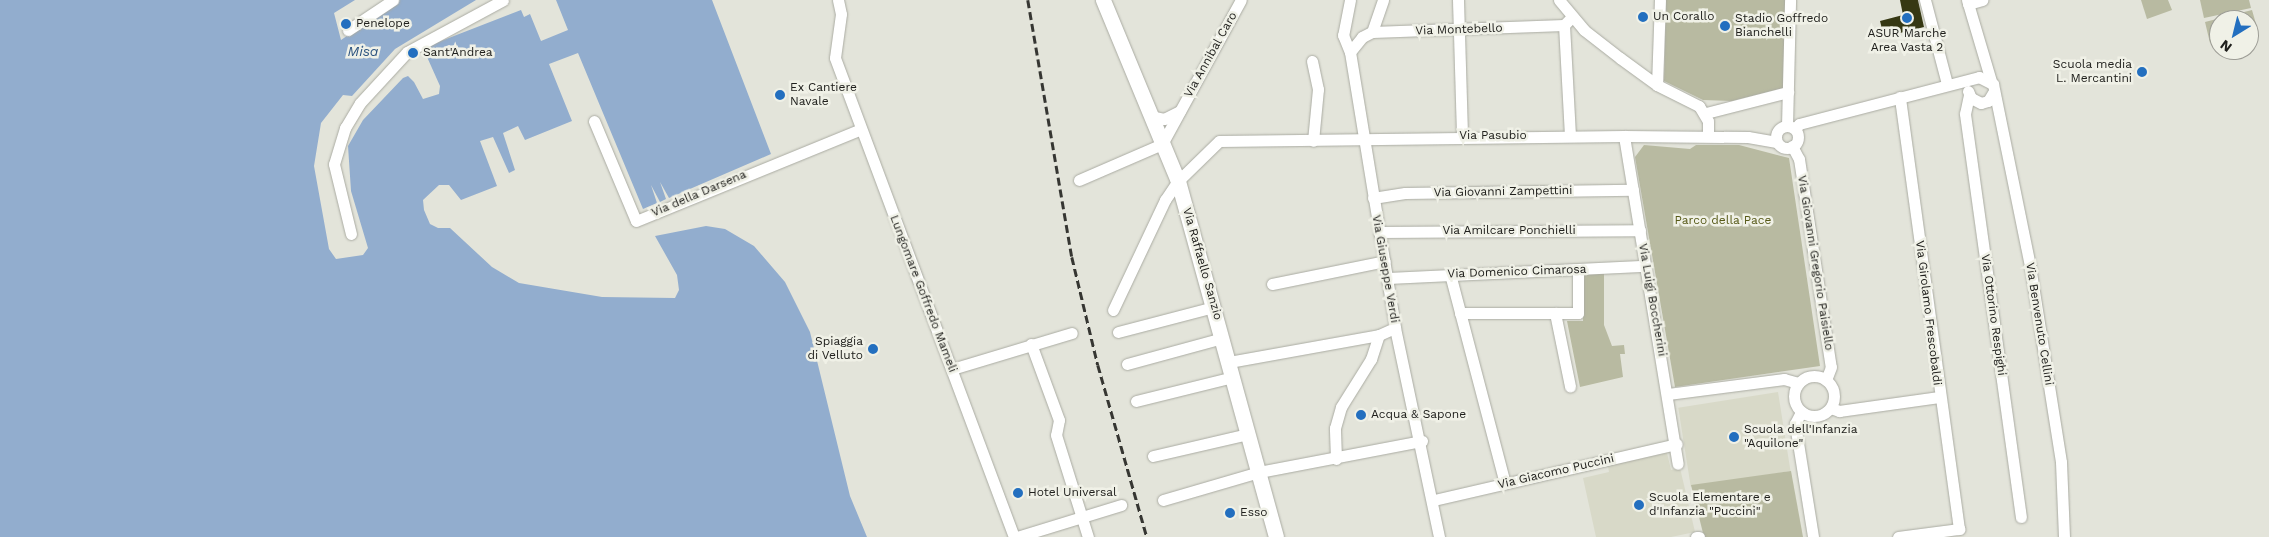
<!DOCTYPE html>
<style>
body{margin:0}
#map{position:relative;width:2269px;height:537px;overflow:hidden;background:#e3e4da;font-family:"Work Sans",sans-serif}
div>[style]{position:absolute}
.built>*{inset:0;background:#d8d9c8;transform-origin:0 0}
.green>*{inset:0;background:#b8baa1}
.water>*{inset:0;background:#92adce}
.building>*{inset:0;background:#363813}
.roads{filter:drop-shadow(0 0 1px #aaaba2) drop-shadow(0 0 1px #aaaba2)}
.minor>*{height:11px;margin:-5.5px;padding:0 5.5px;transform-origin:5.5px;border-radius:5.5px;background:#fff}
.minor>.ring{margin:-5.5px;padding:0;box-sizing:content-box;background:none;border:11px solid #fff;border-radius:50%}
.major>*{height:15px;margin:-7.5px;padding:0 7.5px;transform-origin:7.5px;border-radius:7.5px;background:#fff}
.rail>*{height:2.5px;margin-top:-1.25px;transform-origin:0;background:repeating-linear-gradient(90deg,#363632 0 8px,transparent 0 12px)}
.dots>*{width:14px;height:14px;translate:-50% -50%;box-sizing:border-box;border:2px solid #f0f1e7;border-radius:50%}
span{translate:-50% -50%;white-space:nowrap;text-align:center;line-height:1.15;-webkit-text-stroke:5px #f0f1e7;paint-order:stroke}
.poi-label{font-size:12px;color:#20201d}
.left{translate:0 -50%;text-align:left}
.right{translate:-100% -50%;text-align:right}
.street-label{font-size:12px;color:#20201d}
.park-label{font-size:12px;color:#565917}
.water-label{font-size:14px;color:#2d5480;font-style:italic}
.north{position:absolute;left:2209px;top:10px;width:50px;height:50px;box-sizing:border-box;background:#f0f1e7;border:1px solid #9d9d96;border-radius:50%;rotate:216deg;font-size:14px;font-weight:700;line-height:20px;text-align:center;color:#20201d}
.north::after{content:'';display:block;margin:auto;width:18px;height:22px;background:#236fbf;clip-path:polygon(50% 0,100% 100%,50% 72%,0 100%)}
</style>
<div id="map">
<div class="built">
<div style="left:1778px;top:392px;width:80px;height:101px;rotate:81deg"></div>
<div style="clip-path:polygon(1667px 453px,1671px 470px,1680px 468px,1695px 532px,1671px 537px,1596px 537px,1583px 478px,1609px 472px,1608px 466px)"></div>
</div>
<div class="green">
<div style="clip-path:polygon(1666px 0,1786px 0,1783px 88px,1732px 101px,1703px 100px,1664px 81px)"></div>
<div style="clip-path:polygon(2141px 0,2168px 0,2172px 10px,2147px 19px)"></div>
<div style="clip-path:polygon(2200px 0,2249px 0,2251px 8px,2204px 18px)"></div>
<div style="clip-path:polygon(2252px 10px,2258px 31px,2249px 33px,2249px 20px,2219px 20px,2219px 40px,2210px 43px,2205px 22px)"></div>
<div style="clip-path:polygon(1644px 145px,1690px 149px,1696px 145px,1739px 145px,1789px 158px,1820px 366px,1675px 387px,1635px 157px)"></div>
<div style="clip-path:polygon(1604px 272px,1604px 325px,1612px 346px,1624px 345px,1625px 354px,1620px 354px,1623px 377px,1580px 387px,1567px 321px,1583px 321px,1582px 273px)"></div>
<div style="clip-path:polygon(1791px 471px,1803px 537px,1704px 537px,1691px 485px)"></div>
</div>
<div class="water">
<div style="clip-path:polygon(0 0,355px 0,334px 13px,341px 40px,400px 0,476px 0,395px 49px,352px 96px,343px 95px,321px 123px,314px 166px,329px 249px,336px 259px,363px 255px,368px 248px,351px 191px,348px 146px,363px 120px,403px 78px,408px 76px,414px 82px,423px 99px,439px 94px,440px 86px,423px 48px,521px 10px,524px 17px,530px 14px,541px 41px,568px 30px,556px 0,712px 0,771px 154px,669px 198px,660px 182px,666px 199px,660px 202px,651px 185px,657px 203px,643px 209px,578px 53px,549px 64px,572px 121px,525px 140px,518px 126px,503px 133px,515px 170px,509px 173px,493px 137px,480px 141px,497px 186px,461px 200px,449px 185px,439px 185px,423px 200px,424px 210px,430px 224px,438px 228px,450px 228px,492px 267px,519px 283px,602px 297px,675px 298px,679px 290px,677px 275px,655px 236px,706px 226px,725px 229px,754px 246px,785px 282px,810px 332px,850px 496px,867px 537px,0 537px)"></div>
</div>
<div class="building">
<div style="clip-path:polygon(1900px 0,1918px 0,1924px 27px,1884px 37px,1880px 21px,1903px 15px)"></div>
</div>
<div class="roads">
<div class="minor">
<div style="left:838px;top:0;width:14px;rotate:78deg"></div>
<div style="left:841px;top:14px;width:44px;rotate:97.8deg"></div>
<div style="left:835px;top:58px;width:511px;rotate:69.51deg"></div>
<div style="left:1350px;top:0;width:36px;rotate:101deg"></div>
<div style="left:1343px;top:35px;width:18px;rotate:68deg"></div>
<div style="left:1350px;top:52px;width:280px;rotate:80.7deg"></div>
<div style="left:1395px;top:328px;width:214px;rotate:78.1deg"></div>
<div style="left:1458px;top:0;width:137px;rotate:88.3deg"></div>
<div style="left:1559px;top:0;width:39px;rotate:50deg"></div>
<div style="left:1584px;top:30px;width:46px;rotate:37.9deg"></div>
<div style="left:1620px;top:58px;width:46px;rotate:36.1deg"></div>
<div style="left:1657px;top:85px;width:47px;rotate:26.6deg"></div>
<div style="left:1699px;top:106px;width:17px;rotate:59deg"></div>
<div style="left:1708px;top:121px;width:15px;rotate:90deg"></div>
<div style="left:1925px;top:0;width:87px;rotate:75.3deg"></div>
<div style="left:1967px;top:0;width:84px;rotate:73.5deg"></div>
<div style="left:1968px;top:4px;width:15px;rotate:-16deg"></div>
<div style="left:1564px;top:25px;width:111px;rotate:86.9deg"></div>
<div style="left:348px;top:30px;width:54px;rotate:-33.7deg"></div>
<div style="left:1372px;top:32px;width:34px;rotate:-71deg"></div>
<div style="left:1350px;top:52px;width:19px;rotate:-51deg"></div>
<div style="left:1362px;top:37px;width:11px;rotate:-27deg"></div>
<div style="left:1372px;top:32px;width:192px;rotate:-2.1deg"></div>
<div style="left:1564px;top:25px;width:11px;rotate:-45deg"></div>
<div style="left:1312px;top:61px;width:29px;rotate:78deg"></div>
<div style="left:1318px;top:89px;width:52px;rotate:95.5deg"></div>
<div style="left:1657px;top:85px;width:85px;rotate:-88deg"></div>
<div style="left:1968px;top:91px;width:8px;rotate:67deg"></div>
<div style="left:1971px;top:98px;width:11px;rotate:27deg"></div>
<div style="left:1981px;top:103px;width:7px;rotate:-16deg"></div>
<div style="left:1988px;top:101px;width:12px;rotate:-59deg"></div>
<div style="left:1969px;top:95px;width:19px;rotate:102deg"></div>
<div style="left:1965px;top:114px;width:407px;rotate:82.1deg"></div>
<div style="left:1706px;top:113px;width:85px;rotate:-14.4deg"></div>
<div style="left:1151px;top:116px;width:13px;rotate:13deg"></div>
<div style="left:1164px;top:119px;width:18px;rotate:-27deg"></div>
<div style="left:594px;top:121px;width:108px;rotate:67.2deg"></div>
<div style="left:636px;top:221px;width:243px;rotate:-22.2deg"></div>
<div style="left:1787px;top:126px;width:126px;rotate:-88.6deg"></div>
<div class="ring" style="left:1776px;top:126px;width:11px;height:11px"></div>
<div style="left:1795px;top:129px;width:6px;rotate:-51deg"></div>
<div style="left:1799px;top:124px;width:186px;rotate:-14.6deg"></div>
<div style="left:1979px;top:77px;width:16px;rotate:27deg"></div>
<div style="left:1993px;top:84px;width:186px;rotate:78.5deg"></div>
<div style="left:2030px;top:266px;width:198px;rotate:81deg"></div>
<div style="left:2061px;top:462px;width:75px;rotate:87.7deg"></div>
<div style="left:1624px;top:136px;width:332px;rotate:80.7deg"></div>
<div style="left:1792px;top:146px;width:15px;rotate:62deg"></div>
<div style="left:1799px;top:159px;width:210px;rotate:81.3deg"></div>
<div style="left:1831px;top:367px;width:14px;rotate:111deg"></div>
<div style="left:1079px;top:180px;width:90px;rotate:-23.4deg"></div>
<div style="left:1162px;top:144px;width:164px;rotate:-61.3deg"></div>
<div style="left:1373px;top:198px;width:32px;rotate:-9deg"></div>
<div style="left:1405px;top:193px;width:228px;rotate:-0.8deg"></div>
<div style="left:1379px;top:232px;width:261px;rotate:-0.4deg"></div>
<div style="left:351px;top:234px;width:72px;rotate:-103.7deg"></div>
<div style="left:334px;top:164px;width:38px;rotate:-73deg"></div>
<div style="left:345px;top:128px;width:29px;rotate:-59deg"></div>
<div style="left:360px;top:103px;width:69px;rotate:-47.3deg"></div>
<div style="left:407px;top:52px;width:109px;rotate:-28.4deg"></div>
<div style="left:1450px;top:274px;width:216px;rotate:75.3deg"></div>
<div style="left:1388px;top:278px;width:258px;rotate:-2.7deg"></div>
<div style="left:1272px;top:284px;width:115px;rotate:-11.5deg"></div>
<div style="left:1113px;top:310px;width:122px;rotate:-64.7deg"></div>
<div style="left:1165px;top:200px;width:23px;rotate:-56deg"></div>
<div style="left:1178px;top:181px;width:57px;rotate:-44.3deg"></div>
<div style="left:1219px;top:141px;width:405px;rotate:-0.7deg"></div>
<div style="left:1624px;top:136px;width:124px;rotate:0.5deg"></div>
<div style="left:1748px;top:137px;width:29px;rotate:10deg"></div>
<div style="left:1460px;top:313px;width:118px"></div>
<div style="left:1578px;top:313px;width:44px;rotate:-90deg"></div>
<div style="left:1555px;top:313px;width:75px;rotate:78.4deg"></div>
<div style="left:1118px;top:332px;width:99px;rotate:-14.6deg"></div>
<div style="left:1031px;top:344px;width:81px;rotate:69.8deg"></div>
<div style="left:1059px;top:420px;width:15px;rotate:101deg"></div>
<div style="left:1056px;top:435px;width:107px;rotate:72.6deg"></div>
<div style="left:1229px;top:362px;width:152px;rotate:-10.2deg"></div>
<div style="left:1379px;top:335px;width:17px;rotate:-24deg"></div>
<div style="left:1127px;top:364px;width:99px;rotate:-15.2deg"></div>
<div style="left:952px;top:369px;width:125px;rotate:-16.7deg"></div>
<div class="ring" style="left:1794px;top:376px;width:29px;height:29px"></div>
<div style="left:1668px;top:394px;width:117px;rotate:-7.4deg"></div>
<div style="left:1784px;top:379px;width:15px;rotate:16deg"></div>
<div style="left:1136px;top:401px;width:100px;rotate:-13.9deg"></div>
<div style="left:1831px;top:408px;width:9px;rotate:21deg"></div>
<div style="left:1839px;top:411px;width:101px;rotate:-8deg"></div>
<div style="left:1801px;top:412px;width:13px;rotate:117deg"></div>
<div style="left:1795px;top:424px;width:114px;rotate:80.9deg"></div>
<div style="left:1153px;top:456px;width:98px;rotate:-13deg"></div>
<div style="left:1336px;top:459px;width:31px;rotate:-92deg"></div>
<div style="left:1335px;top:428px;width:22px;rotate:-74deg"></div>
<div style="left:1341px;top:407px;width:57px;rotate:-58deg"></div>
<div style="left:1371px;top:359px;width:25px;rotate:-72deg"></div>
<div style="left:1163px;top:500px;width:100px;rotate:-16.3deg"></div>
<div style="left:1259px;top:472px;width:166px;rotate:-10.8deg"></div>
<div style="left:1434px;top:500px;width:249px;rotate:-13deg"></div>
<div style="left:1017px;top:537px;width:109px;rotate:-17.1deg"></div>
<div style="left:1696px;top:537px;width:3px"></div>
<div style="left:1898px;top:537px;width:62px;rotate:-7.5deg"></div>
<div style="left:1959px;top:529px;width:436px;rotate:-97.8deg"></div>
</div>
<div class="major">
<div style="left:1103px;top:0;width:196px;rotate:67.5deg"></div>
<div style="left:1178px;top:181px;width:369px;rotate:74.6deg"></div>
</div>
</div>
<div class="rail">
<div style="left:1028px;top:0;width:261px;rotate:80.3deg"></div>
<div style="left:1072px;top:257px;width:111px;rotate:76.5deg"></div>
<div style="left:1098px;top:365px;width:179px;rotate:74.1deg"></div>
</div>
<div class="dots">
<div style="left:1643px;top:17px;background:#236fbf"></div>
<div style="left:1907px;top:18px;background:#236fbf"></div>
<div style="left:346px;top:24px;background:#236fbf"></div>
<div style="left:1725px;top:26px;background:#236fbf"></div>
<div style="left:413px;top:53px;background:#236fbf"></div>
<div style="left:2142px;top:72px;background:#236fbf"></div>
<div style="left:780px;top:95px;background:#236fbf"></div>
<div style="left:873px;top:349px;background:#236fbf"></div>
<div style="left:1361px;top:415px;background:#236fbf"></div>
<div style="left:1734px;top:437px;background:#236fbf"></div>
<div style="left:1018px;top:493px;background:#236fbf"></div>
<div style="left:1639px;top:505px;background:#236fbf"></div>
<div style="left:1230px;top:513px;background:#236fbf"></div>
</div>
<div class="poi-label">
<span class="left" style="left:1653px;top:17px">Un Corallo</span>
<span class="left" style="left:1735px;top:26px">Stadio Goffredo<br>Bianchelli</span>
<span class="left" style="left:356px;top:24px">Penelope</span>
<span style="left:1907px;top:41px">ASUR Marche<br>Area Vasta 2</span>
<span class="left" style="left:423px;top:53px">Sant'Andrea</span>
<span class="right" style="left:2132px;top:72px">Scuola media<br>L. Mercantini</span>
<span class="left" style="left:790px;top:95px">Ex Cantiere<br>Navale</span>
<span class="right" style="left:863px;top:349px">Spiaggia<br>di Velluto</span>
<span class="left" style="left:1371px;top:415px">Acqua &amp; Sapone</span>
<span class="left" style="left:1744px;top:437px">Scuola dell'Infanzia<br>"Aquilone"</span>
<span class="left" style="left:1028px;top:493px">Hotel Universal</span>
<span class="left" style="left:1649px;top:505px">Scuola Elementare e<br>d'Infanzia "Puccini"</span>
<span class="left" style="left:1240px;top:513px">Esso</span>
</div>
<div class="street-label">
<span style="left:1459px;top:30px;rotate:-2deg">Via Montebello</span>
<span style="left:1211px;top:55px;rotate:-61deg">Via Annibal Caro</span>
<span style="left:1493px;top:136px">Via Pasubio</span>
<span style="left:1503px;top:192px;rotate:-1deg">Via Giovanni Zampettini</span>
<span style="left:699px;top:194px;rotate:-23deg">Via della Darsena</span>
<span style="left:1509px;top:231px">Via Amilcare Ponchielli</span>
<span style="left:1815px;top:263px;rotate:81deg">Via Giovanni Gregorio Paisiello</span>
<span style="left:1202px;top:264px;rotate:74deg">Via Raffaello Sanzio</span>
<span style="left:1385px;top:269px;rotate:80deg">Via Giuseppe Verdi</span>
<span style="left:1517px;top:272px;rotate:-2deg">Via Domenico Cimarosa</span>
<span style="left:923px;top:294px;rotate:69deg">Lungomare Goffredo Mameli</span>
<span style="left:1652px;top:300px;rotate:80deg">Via Luigi Boccherini</span>
<span style="left:1928px;top:313px;rotate:83deg">Via Girolamo Frescobaldi</span>
<span style="left:1993px;top:315px;rotate:82deg">Via Ottorino Respighi</span>
<span style="left:2039px;top:324px;rotate:81deg">Via Benvenuto Cellini</span>
<span style="left:1556px;top:472px;rotate:-13deg">Via Giacomo Puccini</span>
</div>
<div class="park-label">
<span style="left:1723px;top:221px">Parco della Pace</span>
</div>
<div class="water-label">
<span style="left:363px;top:51px">Misa</span>
</div>
<div class="north">N</div>
</div>
